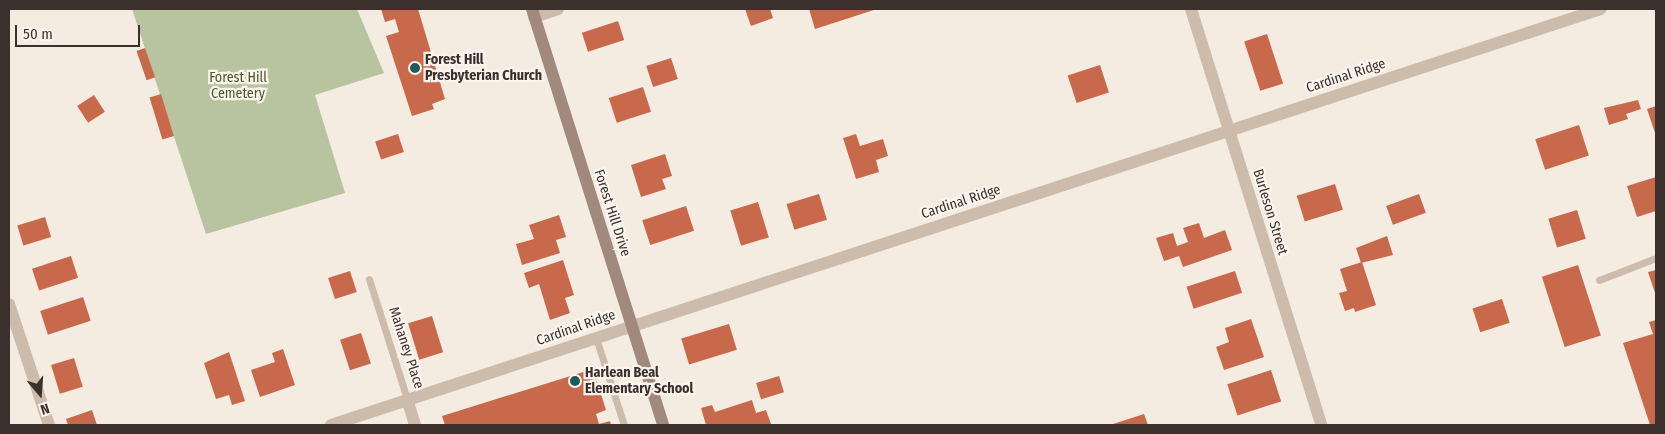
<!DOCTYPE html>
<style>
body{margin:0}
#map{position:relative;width:1665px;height:434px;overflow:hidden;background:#f4ebe1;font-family:"Fira Sans Condensed",sans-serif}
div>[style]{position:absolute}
.green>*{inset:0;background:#b8c4a0}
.building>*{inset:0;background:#c8694b;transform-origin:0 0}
.lane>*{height:7px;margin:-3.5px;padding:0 3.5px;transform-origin:3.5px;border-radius:3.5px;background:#cdbbac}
.street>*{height:12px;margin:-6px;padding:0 6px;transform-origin:6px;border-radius:6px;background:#cdbbac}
.secondary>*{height:12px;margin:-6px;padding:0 6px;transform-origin:6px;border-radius:6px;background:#a18a7d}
.dots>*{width:14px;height:14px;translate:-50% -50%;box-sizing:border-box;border:2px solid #fbf5ee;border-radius:50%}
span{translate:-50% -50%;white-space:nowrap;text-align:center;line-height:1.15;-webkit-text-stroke:4.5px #fbf5ee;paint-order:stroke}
.poi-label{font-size:14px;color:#3b302b;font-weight:700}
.left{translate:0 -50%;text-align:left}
.street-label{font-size:14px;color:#3b302b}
.park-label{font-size:14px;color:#4a5a2e}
.frame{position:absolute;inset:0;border:10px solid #3b302b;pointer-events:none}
.north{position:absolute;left:15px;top:369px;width:50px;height:50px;-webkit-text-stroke:4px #fbf5ee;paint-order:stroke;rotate:162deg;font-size:14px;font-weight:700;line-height:20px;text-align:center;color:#3b302b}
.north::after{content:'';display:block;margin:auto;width:18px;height:22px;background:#3b302b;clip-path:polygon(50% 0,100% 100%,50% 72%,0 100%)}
.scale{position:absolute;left:15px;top:25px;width:125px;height:22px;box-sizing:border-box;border:2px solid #3b302b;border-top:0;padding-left:6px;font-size:15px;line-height:18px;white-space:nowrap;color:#3b302b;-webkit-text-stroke:4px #fbf5ee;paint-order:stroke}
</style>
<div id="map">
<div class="green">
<div style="clip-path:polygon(132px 9px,357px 9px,384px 73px,315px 95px,345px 193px,206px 234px)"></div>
</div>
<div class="building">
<div style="clip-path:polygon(381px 9px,418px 9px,445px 99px,432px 104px,434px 109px,412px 116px,386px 36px,399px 32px,395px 19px,385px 22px)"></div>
<div style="clip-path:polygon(745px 9px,770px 9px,773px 18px,751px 26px)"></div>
<div style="clip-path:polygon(809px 9px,877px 9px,815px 29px)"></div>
<div style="left:618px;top:21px;width:20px;height:38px;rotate:72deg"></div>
<div style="left:1267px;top:34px;width:52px;height:24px;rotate:72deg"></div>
<div style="left:145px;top:48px;width:31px;height:9px;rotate:71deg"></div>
<div style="left:671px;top:58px;width:22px;height:26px;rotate:72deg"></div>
<div style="left:1100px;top:65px;width:29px;height:34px;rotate:72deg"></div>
<div style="left:643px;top:87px;width:26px;height:36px;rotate:72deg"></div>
<div style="left:161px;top:94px;width:44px;height:12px;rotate:73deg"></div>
<div style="left:94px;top:95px;width:20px;height:20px;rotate:57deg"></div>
<div style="clip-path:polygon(1638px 100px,1641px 109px,1626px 114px,1628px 119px,1609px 125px,1604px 108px)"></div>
<div style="clip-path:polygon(1656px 106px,1656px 136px,1647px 109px)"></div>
<div style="left:1579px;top:125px;width:32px;height:46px;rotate:72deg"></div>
<div style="left:398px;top:134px;width:19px;height:24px;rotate:72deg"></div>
<div style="clip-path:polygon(856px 134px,860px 146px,883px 139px,888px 156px,876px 160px,879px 172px,856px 179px,843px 138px)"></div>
<div style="clip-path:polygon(665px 154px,672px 176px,662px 179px,666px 189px,641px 197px,631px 165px)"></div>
<div style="clip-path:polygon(1656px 177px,1656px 211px,1637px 217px,1627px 186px)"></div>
<div style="left:1335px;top:184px;width:27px;height:40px;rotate:73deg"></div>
<div style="left:819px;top:194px;width:27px;height:34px;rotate:73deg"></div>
<div style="left:1419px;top:194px;width:20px;height:35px;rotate:70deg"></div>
<div style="left:758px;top:202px;width:37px;height:29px;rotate:73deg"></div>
<div style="left:686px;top:206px;width:26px;height:46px;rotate:72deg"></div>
<div style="left:1577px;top:210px;width:30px;height:30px;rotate:73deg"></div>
<div style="clip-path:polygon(559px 215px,566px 237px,556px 240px,560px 253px,522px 265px,516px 244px,534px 239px,529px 225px)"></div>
<div style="left:45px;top:217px;width:21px;height:29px;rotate:73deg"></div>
<div style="clip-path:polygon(1199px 223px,1204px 238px,1225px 230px,1232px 250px,1183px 267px,1179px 256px,1164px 261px,1156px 238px,1173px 233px,1177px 246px,1188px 242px,1183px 228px)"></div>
<div style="clip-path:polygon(1387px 236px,1393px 255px,1361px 263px,1356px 248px)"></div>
<div style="left:71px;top:256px;width:23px;height:41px;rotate:72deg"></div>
<div style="clip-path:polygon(563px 260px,574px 295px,565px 298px,570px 313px,550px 320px,539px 284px,529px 288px,524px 273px)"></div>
<div style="clip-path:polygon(1362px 262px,1376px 305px,1355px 312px,1354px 308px,1345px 311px,1339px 293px,1347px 291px,1340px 269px)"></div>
<div style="left:1578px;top:265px;width:74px;height:38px;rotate:72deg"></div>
<div style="clip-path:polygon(1656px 270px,1656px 296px,1648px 272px)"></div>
<div style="left:350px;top:271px;width:22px;height:23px;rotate:72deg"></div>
<div style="left:1235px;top:271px;width:23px;height:51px;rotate:72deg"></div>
<div style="left:83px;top:297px;width:25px;height:45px;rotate:72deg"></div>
<div style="left:1502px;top:299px;width:25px;height:31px;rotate:72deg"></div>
<div style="left:432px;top:316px;width:38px;height:25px;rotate:73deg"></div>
<div style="clip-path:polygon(1251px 319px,1264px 357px,1224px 370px,1216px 347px,1229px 342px,1225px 328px)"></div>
<div style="clip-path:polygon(1656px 320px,1656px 425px,1650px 425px,1623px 343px,1653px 334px,1649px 322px)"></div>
<div style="left:729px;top:324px;width:27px;height:50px;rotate:73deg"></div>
<div style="left:361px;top:333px;width:32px;height:22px;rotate:72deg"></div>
<div style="clip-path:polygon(283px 349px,295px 385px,260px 397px,251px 370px,275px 362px,272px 353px)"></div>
<div style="clip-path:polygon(229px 352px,245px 401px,232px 405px,229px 395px,216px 399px,204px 363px)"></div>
<div style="left:74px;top:358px;width:30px;height:24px;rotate:73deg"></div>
<div style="clip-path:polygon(593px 369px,606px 410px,596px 414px,599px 424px,610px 421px,611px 425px,445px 425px,442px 416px)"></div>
<div style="left:1271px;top:370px;width:33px;height:46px;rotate:72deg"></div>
<div style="left:779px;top:376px;width:17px;height:24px;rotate:73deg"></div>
<div style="clip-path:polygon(752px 400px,756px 413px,766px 410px,771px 424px,706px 425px,701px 408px,712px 405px,715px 412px)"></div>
<div style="clip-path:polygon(92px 410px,97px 425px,68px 425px,66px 419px)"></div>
<div style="clip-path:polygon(1144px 414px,1148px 425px,1114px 425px,1113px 424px)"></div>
</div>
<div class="lane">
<div style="left:369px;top:279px;width:129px;rotate:72.4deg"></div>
<div style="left:1599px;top:280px;width:61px;rotate:-21.1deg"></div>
<div style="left:596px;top:338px;width:91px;rotate:72.2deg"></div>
</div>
<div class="street">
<div style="left:1191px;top:9px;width:436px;rotate:72.6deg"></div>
<div style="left:534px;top:17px;width:25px;rotate:-18deg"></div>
<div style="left:9px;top:304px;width:127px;rotate:71.7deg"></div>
<div style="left:408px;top:402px;width:24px;rotate:73deg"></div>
<div style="left:331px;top:425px;width:1336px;rotate:-18.14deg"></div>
</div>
<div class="secondary">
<div style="left:532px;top:9px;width:436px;rotate:72.5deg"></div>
</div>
<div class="dots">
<div style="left:415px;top:68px;background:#1f5a5e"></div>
<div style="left:575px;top:381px;background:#1f5a5e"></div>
</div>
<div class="poi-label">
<span class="left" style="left:425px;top:68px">Forest Hill<br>Presbyterian Church</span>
<span class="left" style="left:585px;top:381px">Harlean Beal<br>Elementary School</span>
</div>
<div class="street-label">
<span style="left:1346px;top:76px;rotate:-18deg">Cardinal Ridge</span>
<span style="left:961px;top:202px;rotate:-18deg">Cardinal Ridge</span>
<span style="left:1270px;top:212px;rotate:73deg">Burleson Street</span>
<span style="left:612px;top:213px;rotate:72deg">Forest Hill Drive</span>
<span style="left:576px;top:328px;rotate:-19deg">Cardinal Ridge</span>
<span style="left:406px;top:348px;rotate:72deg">Mahaney Place</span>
</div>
<div class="park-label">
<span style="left:238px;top:86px">Forest Hill<br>Cemetery</span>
</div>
<div class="frame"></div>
<div class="north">N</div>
<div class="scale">50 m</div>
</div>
